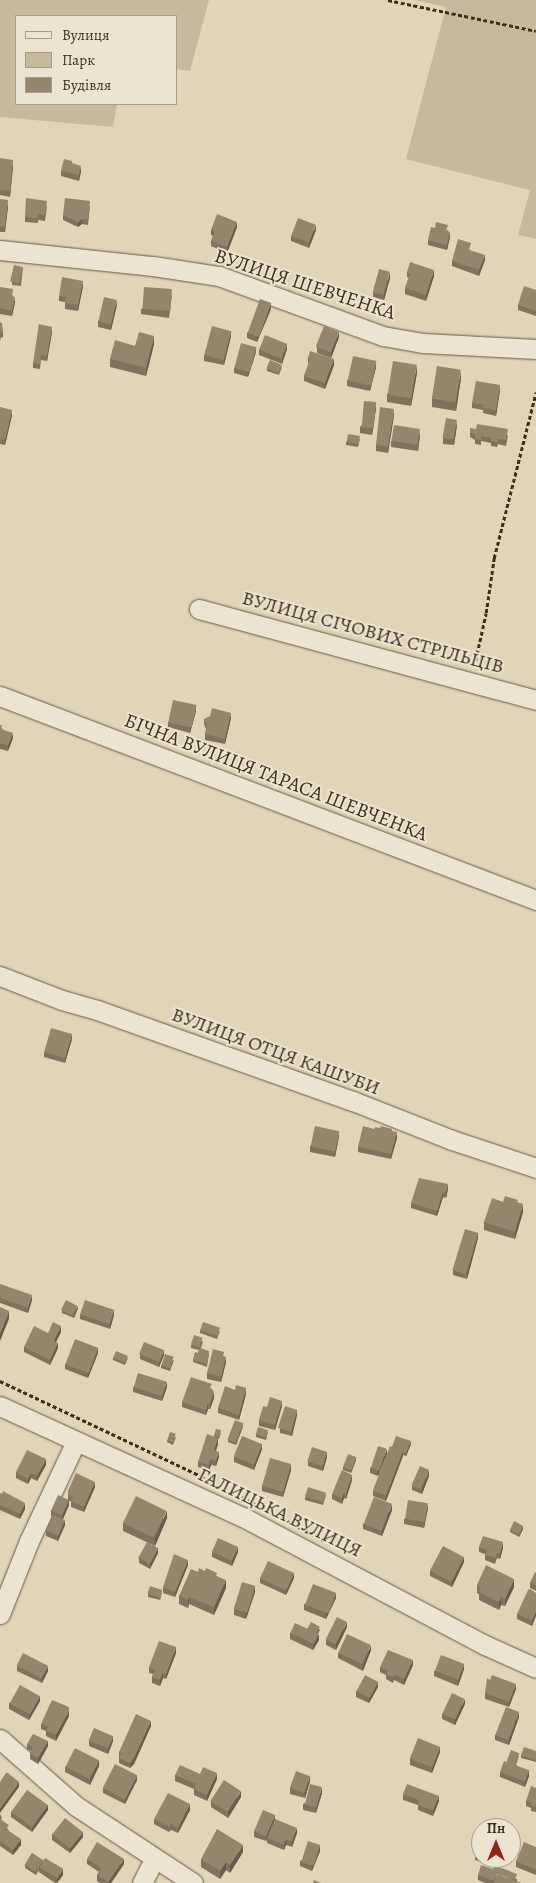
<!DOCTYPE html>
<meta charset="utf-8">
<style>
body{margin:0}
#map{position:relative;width:536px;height:1883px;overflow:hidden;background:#e2d5b7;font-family:Alegreya,serif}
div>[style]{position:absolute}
.green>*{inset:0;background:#c7b99c}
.path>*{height:2.5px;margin-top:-1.25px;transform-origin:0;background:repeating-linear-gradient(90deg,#412e1a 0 4px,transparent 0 6.5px)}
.roads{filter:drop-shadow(0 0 1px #695841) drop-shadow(0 0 1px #695841)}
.minor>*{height:19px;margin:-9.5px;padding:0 9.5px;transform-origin:9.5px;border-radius:9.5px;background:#ece4d0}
.wall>*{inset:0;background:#80725d}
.shaded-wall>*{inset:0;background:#685d4c}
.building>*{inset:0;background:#95856c;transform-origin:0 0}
span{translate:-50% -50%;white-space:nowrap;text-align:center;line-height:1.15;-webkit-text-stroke:4px #ece4d0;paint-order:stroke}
.street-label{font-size:20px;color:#412e1a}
.legend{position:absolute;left:15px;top:15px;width:162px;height:90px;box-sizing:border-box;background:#ece4d0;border:1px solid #a89b87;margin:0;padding:6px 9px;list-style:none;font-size:15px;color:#412e1a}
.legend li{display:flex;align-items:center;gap:10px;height:25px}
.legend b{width:25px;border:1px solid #a89b87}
.north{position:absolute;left:471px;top:1818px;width:50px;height:50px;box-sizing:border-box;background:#ece4d0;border:1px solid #a89b87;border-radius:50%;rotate:0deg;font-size:14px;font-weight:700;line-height:20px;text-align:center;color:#412e1a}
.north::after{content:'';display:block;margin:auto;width:18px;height:22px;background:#8f2418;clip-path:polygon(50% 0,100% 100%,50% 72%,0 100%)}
</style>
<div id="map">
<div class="green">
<i style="clip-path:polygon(0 0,209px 0,190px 71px,176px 69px,176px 16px,16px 16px,16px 104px,117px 104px,113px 127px,0 117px)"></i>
<i style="clip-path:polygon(415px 0,536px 0,536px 239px,518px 235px,530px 190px,406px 159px,446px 7px)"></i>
</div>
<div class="path">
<i style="left:388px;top:0;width:151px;rotate:11.8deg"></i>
<i style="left:474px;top:667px;width:55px;rotate:-77.5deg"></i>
<i style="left:486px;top:613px;width:56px;rotate:-81.7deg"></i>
<i style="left:494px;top:558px;width:171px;rotate:-75.8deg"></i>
<i style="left:0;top:1381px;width:222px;rotate:25.3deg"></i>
<i style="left:201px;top:1476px;width:147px;rotate:27.6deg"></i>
</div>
<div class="roads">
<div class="minor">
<i style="left:0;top:250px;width:154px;rotate:6deg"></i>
<i style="left:153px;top:266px;width:67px;rotate:8.6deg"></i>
<i style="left:219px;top:276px;width:175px;rotate:20.1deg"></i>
<i style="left:383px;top:336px;width:41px;rotate:9.9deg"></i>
<i style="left:423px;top:343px;width:113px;rotate:3deg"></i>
<i style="left:199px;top:609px;width:349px;rotate:15.1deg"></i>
<i style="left:0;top:696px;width:574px;rotate:20.84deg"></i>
<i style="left:0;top:976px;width:66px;rotate:21.2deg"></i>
<i style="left:62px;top:1000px;width:36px;rotate:16deg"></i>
<i style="left:97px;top:1010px;width:272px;rotate:19.6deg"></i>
<i style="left:353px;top:1101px;width:106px;rotate:21.5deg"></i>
<i style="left:452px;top:1140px;width:89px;rotate:18.4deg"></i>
<i style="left:0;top:1406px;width:267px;rotate:24.6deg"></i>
<i style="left:243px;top:1517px;width:274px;rotate:27.9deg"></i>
<i style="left:485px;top:1645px;width:56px;rotate:24.3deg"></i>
<i style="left:0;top:1614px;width:79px;rotate:-68.3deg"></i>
<i style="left:29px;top:1541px;width:110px;rotate:-64.8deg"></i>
<i style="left:0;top:1739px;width:101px;rotate:41.4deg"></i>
<i style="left:76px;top:1806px;width:140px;rotate:33.3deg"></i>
<i style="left:142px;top:1883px;width:27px;rotate:-63deg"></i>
</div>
</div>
<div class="wall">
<i style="clip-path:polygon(0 158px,13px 166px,10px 197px,0 195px)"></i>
<i style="clip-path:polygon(72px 163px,81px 171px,79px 181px,61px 176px,61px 171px)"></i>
<i style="clip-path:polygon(0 199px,8px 206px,5px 232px,0 232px)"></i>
<i style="clip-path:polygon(47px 206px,45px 221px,38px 220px,38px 223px,25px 222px,25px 217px)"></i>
<i style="clip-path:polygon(90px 206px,88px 225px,82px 224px,78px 227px,63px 220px,63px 215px)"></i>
<i style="clip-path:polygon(237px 227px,227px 253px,211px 246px,211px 241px,213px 236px,211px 235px,211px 230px)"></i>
<i style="clip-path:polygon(316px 230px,309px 248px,291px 241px,291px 236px)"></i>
<i style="clip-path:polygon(448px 230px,450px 237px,447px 250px,428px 245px,428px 240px)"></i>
<i style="clip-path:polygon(471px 249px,470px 250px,485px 260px,479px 276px,452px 266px,452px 261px)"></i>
<i style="clip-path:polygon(23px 267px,21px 286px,12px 285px,12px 282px)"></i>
<i style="clip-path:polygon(407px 272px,434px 276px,426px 301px,405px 294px,405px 288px,409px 278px,407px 277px)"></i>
<i style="clip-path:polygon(390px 278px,384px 300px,373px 297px,373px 292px)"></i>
<i style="clip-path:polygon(83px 286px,78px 311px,65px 309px,65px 302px,59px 301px,59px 296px)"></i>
<i style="clip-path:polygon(0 287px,13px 296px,15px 302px,12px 316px,0 314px)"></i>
<i style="clip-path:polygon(536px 290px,536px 316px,518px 310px,518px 305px)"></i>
<i style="clip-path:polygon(172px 295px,169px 318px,141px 314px,141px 309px)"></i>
<i style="clip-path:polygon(117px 305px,111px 330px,98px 327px,98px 321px)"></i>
<i style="clip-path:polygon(271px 309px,257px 342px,247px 338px,247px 333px)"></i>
<i style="clip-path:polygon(0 322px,3px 332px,3px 338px,1px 337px,0 341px)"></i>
<i style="clip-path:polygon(52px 332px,47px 361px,41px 360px,40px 369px,33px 368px,33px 363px)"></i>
<i style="clip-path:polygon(231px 336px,224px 365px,204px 361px,204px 355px)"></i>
<i style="clip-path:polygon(339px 337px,331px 358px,317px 353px,317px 347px)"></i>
<i style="clip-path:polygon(154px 344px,146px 376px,110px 367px,110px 359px)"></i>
<i style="clip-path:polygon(287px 349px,282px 364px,259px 355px,259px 350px)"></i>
<i style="clip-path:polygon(256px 352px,248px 377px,234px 373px,234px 368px)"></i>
<i style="clip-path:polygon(308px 358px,334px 365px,325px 389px,304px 381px,304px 376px,309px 364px,308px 363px)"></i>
<i style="clip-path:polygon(282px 367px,279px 375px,267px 371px,267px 368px)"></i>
<i style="clip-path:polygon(376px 367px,370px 391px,347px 386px,347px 380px)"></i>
<i style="clip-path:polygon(417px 373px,411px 406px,387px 402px,387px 394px)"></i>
<i style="clip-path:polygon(461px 378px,456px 411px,432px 407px,432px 399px)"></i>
<i style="clip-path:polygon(500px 390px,496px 416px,483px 413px,483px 410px,472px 408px,472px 403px)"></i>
<i style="clip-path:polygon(0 407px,12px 415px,5px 445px,0 444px)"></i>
<i style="clip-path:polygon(376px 408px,372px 435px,360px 433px,360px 427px)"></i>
<i style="clip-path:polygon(394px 415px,388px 453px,376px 451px,376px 445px)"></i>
<i style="clip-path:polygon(457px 425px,454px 445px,443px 444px,443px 438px)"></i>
<i style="clip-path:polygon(470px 432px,508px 435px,506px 446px,498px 444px,497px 447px,491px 446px,491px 443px,481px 441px,481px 445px,475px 444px,475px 440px,470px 437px)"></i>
<i style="clip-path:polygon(420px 435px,418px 451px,391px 447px,391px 441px)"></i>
<i style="clip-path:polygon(360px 439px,358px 447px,346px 445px,346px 442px)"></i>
<i style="clip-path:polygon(196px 711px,190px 733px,168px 727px,168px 722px)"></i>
<i style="clip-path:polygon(231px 718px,225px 744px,205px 740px,205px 734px,206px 729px,204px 724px,204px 719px)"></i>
<i style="clip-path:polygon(0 725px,2px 729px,13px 738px,8px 751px,0 749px)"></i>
<i style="clip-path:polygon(72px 1039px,65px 1063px,44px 1057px,44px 1052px)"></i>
<i style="clip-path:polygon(374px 1129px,392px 1131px,397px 1138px,391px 1159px,358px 1152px,358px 1147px)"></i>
<i style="clip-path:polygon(339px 1136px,335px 1157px,310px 1152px,310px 1146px)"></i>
<i style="clip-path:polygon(448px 1189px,446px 1198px,443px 1197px,437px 1216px,411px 1208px,411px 1203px)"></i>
<i style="clip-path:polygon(503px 1202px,518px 1203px,523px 1212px,515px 1239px,484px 1230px,484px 1222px)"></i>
<i style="clip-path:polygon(478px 1238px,467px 1279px,453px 1275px,453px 1270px)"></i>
<i style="clip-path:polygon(0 1284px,32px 1300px,28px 1313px,0 1303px)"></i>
<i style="clip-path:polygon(78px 1308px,74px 1318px,62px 1313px,62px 1310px)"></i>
<i style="clip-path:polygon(80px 1314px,114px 1315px,110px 1329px,80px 1319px)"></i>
<i style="clip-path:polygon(200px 1330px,220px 1331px,217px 1339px,200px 1333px)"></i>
<i style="clip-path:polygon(61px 1332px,56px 1342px,58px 1348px,50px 1365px,24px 1352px,24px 1347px,48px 1333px)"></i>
<i style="clip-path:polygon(203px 1341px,201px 1348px,209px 1354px,207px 1367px,193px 1362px,193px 1360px,198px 1353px,199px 1350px,191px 1348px,191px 1345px)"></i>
<i style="clip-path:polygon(98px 1353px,88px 1378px,65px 1369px,65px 1364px)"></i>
<i style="clip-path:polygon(140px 1354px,164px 1355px,159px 1367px,140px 1359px)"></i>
<i style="clip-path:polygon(224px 1356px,226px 1362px,221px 1382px,207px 1379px,207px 1373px)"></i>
<i style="clip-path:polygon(113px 1358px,128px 1358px,125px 1365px,113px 1360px)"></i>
<i style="clip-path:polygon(174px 1360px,170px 1371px,161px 1368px,161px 1365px)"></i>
<i style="clip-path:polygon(133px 1387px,167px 1387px,162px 1401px,133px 1392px)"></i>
<i style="clip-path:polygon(212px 1389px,214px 1398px,210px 1409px,208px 1409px,206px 1415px,182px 1407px,182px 1402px)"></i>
<i style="clip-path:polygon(246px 1394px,239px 1420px,218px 1413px,218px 1408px)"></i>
<i style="clip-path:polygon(282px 1406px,275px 1430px,259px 1426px,259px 1420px,267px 1407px)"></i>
<i style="clip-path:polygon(297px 1415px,292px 1436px,280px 1433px,280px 1428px)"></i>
<i style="clip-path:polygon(243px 1426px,236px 1445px,228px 1442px,228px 1440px)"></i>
<i style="clip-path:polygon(268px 1432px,266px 1440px,256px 1437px,256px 1434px)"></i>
<i style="clip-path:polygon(221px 1433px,219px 1439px,218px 1439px,218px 1444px,216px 1451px,219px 1457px,216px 1466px,211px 1465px,209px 1471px,198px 1467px,198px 1462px,214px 1437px,214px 1435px)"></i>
<i style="clip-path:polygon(176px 1437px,173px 1445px,167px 1442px,167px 1440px)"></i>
<i style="clip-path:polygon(411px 1444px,406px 1456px,403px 1455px,386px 1501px,373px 1496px,373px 1491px,392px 1447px)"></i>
<i style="clip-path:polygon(262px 1449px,254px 1470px,234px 1462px,234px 1457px)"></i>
<i style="clip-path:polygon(387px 1454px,378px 1476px,370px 1473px,370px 1468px)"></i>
<i style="clip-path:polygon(327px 1457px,323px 1471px,308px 1466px,308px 1461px)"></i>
<i style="clip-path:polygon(356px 1460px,351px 1473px,343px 1470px,343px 1467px)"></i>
<i style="clip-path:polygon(46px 1465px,37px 1481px,31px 1478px,28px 1484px,16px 1478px,16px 1472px)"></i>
<i style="clip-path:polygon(291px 1470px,283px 1497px,262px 1491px,262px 1486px)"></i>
<i style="clip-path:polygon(429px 1476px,422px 1494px,412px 1490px,412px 1485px)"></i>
<i style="clip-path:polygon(352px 1480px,346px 1499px,344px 1498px,342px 1504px,332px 1499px,332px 1494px)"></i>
<i style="clip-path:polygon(95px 1487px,84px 1512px,71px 1507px,71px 1501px,69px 1501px,69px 1505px,63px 1519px,65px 1525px,58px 1541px,46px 1536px,46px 1530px,52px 1516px,51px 1516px,51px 1510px,68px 1499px,68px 1491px)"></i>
<i style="clip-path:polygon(0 1493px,25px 1509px,20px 1519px,0 1510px)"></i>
<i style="clip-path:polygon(326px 1495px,323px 1505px,305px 1500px,305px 1497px)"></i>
<i style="clip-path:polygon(428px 1508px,424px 1528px,404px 1524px,404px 1519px)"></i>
<i style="clip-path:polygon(392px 1510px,382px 1536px,363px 1529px,363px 1524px)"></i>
<i style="clip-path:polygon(167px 1518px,155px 1546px,123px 1531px,123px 1523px)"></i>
<i style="clip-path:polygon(523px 1529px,519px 1537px,510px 1532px,510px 1530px)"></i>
<i style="clip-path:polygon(479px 1547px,503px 1548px,500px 1559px,497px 1558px,495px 1564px,485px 1560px,485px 1554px,479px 1552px)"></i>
<i style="clip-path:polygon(212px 1552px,238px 1552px,232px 1566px,212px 1557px)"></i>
<i style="clip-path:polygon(158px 1553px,150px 1569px,139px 1563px,139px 1558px)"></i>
<i style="clip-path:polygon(464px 1562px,452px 1587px,430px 1576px,430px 1571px)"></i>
<i style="clip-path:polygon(188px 1565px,175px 1597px,163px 1593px,163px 1587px)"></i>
<i style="clip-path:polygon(198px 1572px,217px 1576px,226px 1588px,214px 1615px,189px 1604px,188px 1608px,179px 1604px,179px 1596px)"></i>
<i style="clip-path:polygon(536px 1573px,536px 1591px,530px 1588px,530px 1583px)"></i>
<i style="clip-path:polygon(260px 1578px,294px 1578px,286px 1595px,260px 1583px)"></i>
<i style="clip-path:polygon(477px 1585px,514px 1587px,505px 1606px,501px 1605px,499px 1610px,479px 1600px,479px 1594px,477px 1593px)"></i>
<i style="clip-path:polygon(255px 1592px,246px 1619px,234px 1615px,234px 1609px)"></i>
<i style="clip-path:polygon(162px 1593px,160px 1600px,148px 1597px,148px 1594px)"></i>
<i style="clip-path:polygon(536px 1593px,532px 1626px,517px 1619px,517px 1614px)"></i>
<i style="clip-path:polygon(336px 1598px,326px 1619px,304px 1610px,304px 1604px)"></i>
<i style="clip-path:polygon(347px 1627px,336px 1650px,326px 1645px,326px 1640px)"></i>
<i style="clip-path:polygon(307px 1629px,320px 1629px,318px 1634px,319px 1640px,313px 1650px,290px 1639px,290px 1633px)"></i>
<i style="clip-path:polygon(371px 1650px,363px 1671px,338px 1658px,338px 1653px)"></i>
<i style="clip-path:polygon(176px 1653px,166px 1679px,163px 1678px,160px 1686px,152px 1683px,152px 1677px,153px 1674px,149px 1673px,149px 1667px)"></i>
<i style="clip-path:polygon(413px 1665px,404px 1685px,394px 1680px,393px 1683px,386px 1679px,386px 1675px,380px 1672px,380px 1667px)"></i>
<i style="clip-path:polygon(17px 1666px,48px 1671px,42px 1683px,17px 1671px)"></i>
<i style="clip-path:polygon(464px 1669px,458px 1686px,434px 1676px,434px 1671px)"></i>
<i style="clip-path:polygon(378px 1687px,369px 1703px,356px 1697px,356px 1691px)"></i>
<i style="clip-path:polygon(516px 1689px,509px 1707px,485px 1699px,485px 1693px)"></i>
<i style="clip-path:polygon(40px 1701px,29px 1720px,9px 1709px,9px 1703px)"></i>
<i style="clip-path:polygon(465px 1704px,455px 1725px,442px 1719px,442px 1714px)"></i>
<i style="clip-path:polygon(69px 1716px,56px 1741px,46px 1736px,46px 1731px,41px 1729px,41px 1724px)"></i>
<i style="clip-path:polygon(519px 1717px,509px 1745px,495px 1740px,495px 1735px)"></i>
<i style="clip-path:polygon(151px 1726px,134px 1764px,130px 1768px,119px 1763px,119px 1752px)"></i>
<i style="clip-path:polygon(89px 1740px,113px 1741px,108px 1754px,89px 1746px)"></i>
<i style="clip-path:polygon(27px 1744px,48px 1746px,38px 1764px,30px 1759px,30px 1754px,31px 1751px,27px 1749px)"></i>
<i style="clip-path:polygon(536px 1751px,536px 1762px,521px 1758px,521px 1755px)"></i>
<i style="clip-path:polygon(440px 1752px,432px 1773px,410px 1765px,410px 1759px)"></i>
<i style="clip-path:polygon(519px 1756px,516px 1765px,529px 1776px,525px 1787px,500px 1777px,500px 1772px,507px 1762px)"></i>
<i style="clip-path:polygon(99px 1766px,90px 1785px,65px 1772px,65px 1767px)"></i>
<i style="clip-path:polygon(200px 1774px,217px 1779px,207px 1801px,194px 1795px,194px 1789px,175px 1781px,175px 1775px)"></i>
<i style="clip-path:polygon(137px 1780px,125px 1804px,103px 1793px,103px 1788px)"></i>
<i style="clip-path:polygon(310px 1781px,305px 1798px,290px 1794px,290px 1788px)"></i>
<i style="clip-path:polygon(536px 1788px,536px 1812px,531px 1811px,531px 1808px,526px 1806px,526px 1801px)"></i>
<i style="clip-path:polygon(322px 1793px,316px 1813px,303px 1810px,303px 1804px)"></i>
<i style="clip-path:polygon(403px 1794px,439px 1801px,433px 1816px,418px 1810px,418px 1805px,403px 1800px)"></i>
<i style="clip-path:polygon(241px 1797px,228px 1818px,211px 1807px,211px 1801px)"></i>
<i style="clip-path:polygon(48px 1810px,32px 1832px,11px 1817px,11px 1812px)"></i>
<i style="clip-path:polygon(190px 1810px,178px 1833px,171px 1830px,169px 1832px,154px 1824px,154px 1819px)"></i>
<i style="clip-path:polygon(0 1814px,2px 1818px,1px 1819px,9px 1831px,21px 1845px,13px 1855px,0 1846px)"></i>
<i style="clip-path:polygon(275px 1819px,297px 1833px,292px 1847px,286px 1845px,284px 1850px,267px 1843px,267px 1839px,266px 1841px,254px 1837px,254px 1831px)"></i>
<i style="clip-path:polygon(52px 1834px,83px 1837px,70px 1853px,52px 1840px)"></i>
<i style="clip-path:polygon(536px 1847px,536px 1875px,516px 1867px,516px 1861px)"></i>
<i style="clip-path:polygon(320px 1851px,312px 1871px,300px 1866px,300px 1861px)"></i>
<i style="clip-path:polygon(243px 1852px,230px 1873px,226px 1870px,220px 1879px,201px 1867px,201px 1859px)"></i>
<i style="clip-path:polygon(32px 1853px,63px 1875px,57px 1883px,55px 1883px,39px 1872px,39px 1870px,36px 1875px,25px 1868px,25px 1865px)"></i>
<i style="clip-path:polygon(475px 1857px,490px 1858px,488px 1864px,475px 1860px)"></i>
<i style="clip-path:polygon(87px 1859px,124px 1864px,111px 1883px,100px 1883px,97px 1881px,97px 1875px,99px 1872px,87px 1864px)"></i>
<i style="clip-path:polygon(478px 1875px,517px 1879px,517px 1882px,521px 1883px,485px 1883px,478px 1880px)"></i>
</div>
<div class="shaded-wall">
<i style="clip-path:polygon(13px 160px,13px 166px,10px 197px,10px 191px)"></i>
<i style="clip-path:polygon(81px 166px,81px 171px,79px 181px,79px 175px)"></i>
<i style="clip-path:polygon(8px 200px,8px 206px,5px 232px,5px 227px)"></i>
<i style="clip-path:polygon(82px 219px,82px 224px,78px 227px,78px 222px)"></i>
<i style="clip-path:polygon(237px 222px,237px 227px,227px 253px,227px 247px)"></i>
<i style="clip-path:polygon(316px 225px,316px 230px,309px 248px,309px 243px)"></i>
<i style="clip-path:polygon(450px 232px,450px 237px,447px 250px,447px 245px)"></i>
<i style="clip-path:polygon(485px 255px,485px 260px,479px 276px,479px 270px)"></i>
<i style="clip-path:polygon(434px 270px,434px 276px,426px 301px,426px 295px)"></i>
<i style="clip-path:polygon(390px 272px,390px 278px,384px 300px,384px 295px)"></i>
<i style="clip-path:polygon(83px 281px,83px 286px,78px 311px,78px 305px)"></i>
<i style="clip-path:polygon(15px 297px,15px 302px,12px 316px,12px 311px)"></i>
<i style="clip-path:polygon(117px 300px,117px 305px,111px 330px,111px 325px)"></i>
<i style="clip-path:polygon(271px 303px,271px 309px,257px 342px,257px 337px)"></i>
<i style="clip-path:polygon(52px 327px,52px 332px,47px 361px,47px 356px)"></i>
<i style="clip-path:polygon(231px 331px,231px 336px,224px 365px,224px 360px)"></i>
<i style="clip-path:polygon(339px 332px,339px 337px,331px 358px,331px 353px)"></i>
<i style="clip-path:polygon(154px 336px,154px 344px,146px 376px,146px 368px)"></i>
<i style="clip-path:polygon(287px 344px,287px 349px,282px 364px,282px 359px)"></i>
<i style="clip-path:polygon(256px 347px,256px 352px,248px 377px,248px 372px)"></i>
<i style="clip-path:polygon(334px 359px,334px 365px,325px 389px,325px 383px)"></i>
<i style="clip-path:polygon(376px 361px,376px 367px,370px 391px,370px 386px)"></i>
<i style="clip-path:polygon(417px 365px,417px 373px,411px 406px,411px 399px)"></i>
<i style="clip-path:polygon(461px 370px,461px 378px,456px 411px,456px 403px)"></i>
<i style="clip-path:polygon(500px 385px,500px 390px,496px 416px,496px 410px)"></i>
<i style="clip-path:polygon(376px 402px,376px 408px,372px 435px,372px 429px)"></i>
<i style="clip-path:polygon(394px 409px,394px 415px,388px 453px,388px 447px)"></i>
<i style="clip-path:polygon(12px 410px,12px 415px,5px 445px,5px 440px)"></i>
<i style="clip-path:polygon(457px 420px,457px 425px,454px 445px,454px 440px)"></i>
<i style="clip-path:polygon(420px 429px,420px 435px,418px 451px,418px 446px)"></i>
<i style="clip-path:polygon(196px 705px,196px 711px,190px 733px,190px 727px)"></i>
<i style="clip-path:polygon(231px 713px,231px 718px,225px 744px,225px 739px)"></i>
<i style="clip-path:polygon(13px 733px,13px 738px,8px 751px,8px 746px)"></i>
<i style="clip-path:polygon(72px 1034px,72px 1039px,65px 1063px,65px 1058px)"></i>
<i style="clip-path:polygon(339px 1131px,339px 1136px,335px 1157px,335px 1151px)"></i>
<i style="clip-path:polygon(397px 1132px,397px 1138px,391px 1159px,391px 1154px)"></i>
<i style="clip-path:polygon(448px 1184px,448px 1189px,446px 1198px,446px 1192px)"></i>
<i style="clip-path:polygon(443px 1192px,443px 1197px,437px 1216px,437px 1211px)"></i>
<i style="clip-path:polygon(523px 1204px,523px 1212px,515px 1239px,515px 1232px)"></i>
<i style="clip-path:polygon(478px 1233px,478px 1238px,467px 1279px,467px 1273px)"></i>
<i style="clip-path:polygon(32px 1295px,32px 1300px,28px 1313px,28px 1308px)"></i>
<i style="clip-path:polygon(78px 1306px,78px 1308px,74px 1318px,74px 1316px)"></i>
<i style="clip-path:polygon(114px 1310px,114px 1315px,110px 1329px,110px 1324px)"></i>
<i style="clip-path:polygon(9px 1311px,9px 1319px,0 1341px,0 1333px)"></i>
<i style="clip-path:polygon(61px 1326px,61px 1332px,54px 1346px,54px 1341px)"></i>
<i style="clip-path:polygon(58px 1343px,58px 1348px,50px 1365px,50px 1360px)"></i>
<i style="clip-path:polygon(98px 1348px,98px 1353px,88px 1378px,88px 1373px)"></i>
<i style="clip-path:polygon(164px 1350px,164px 1355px,159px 1367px,159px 1362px)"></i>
<i style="clip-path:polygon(226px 1357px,226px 1362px,221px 1382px,221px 1377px)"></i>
<i style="clip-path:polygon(167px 1382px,167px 1387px,162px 1401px,162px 1396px)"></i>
<i style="clip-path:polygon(246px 1388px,246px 1394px,239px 1420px,239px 1415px)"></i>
<i style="clip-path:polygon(214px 1392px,214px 1398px,210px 1409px,210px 1404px)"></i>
<i style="clip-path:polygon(282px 1401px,282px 1406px,275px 1430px,275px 1425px)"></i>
<i style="clip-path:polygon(208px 1403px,208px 1409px,206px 1415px,206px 1410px)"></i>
<i style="clip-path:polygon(297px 1410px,297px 1415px,292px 1436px,292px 1431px)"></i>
<i style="clip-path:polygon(243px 1423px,243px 1426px,236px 1445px,236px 1443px)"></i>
<i style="clip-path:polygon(218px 1438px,218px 1444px,214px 1456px,214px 1450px)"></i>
<i style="clip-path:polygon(411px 1441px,411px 1444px,406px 1456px,406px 1453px)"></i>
<i style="clip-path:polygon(262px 1444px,262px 1449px,254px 1470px,254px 1464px)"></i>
<i style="clip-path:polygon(387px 1449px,387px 1454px,378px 1476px,378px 1471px)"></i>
<i style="clip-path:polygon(403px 1451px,403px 1456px,386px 1501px,386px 1496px)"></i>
<i style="clip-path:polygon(219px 1452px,219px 1457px,216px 1466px,216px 1461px)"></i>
<i style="clip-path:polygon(327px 1452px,327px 1457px,323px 1471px,323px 1465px)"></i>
<i style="clip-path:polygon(356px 1457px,356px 1460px,351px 1473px,351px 1470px)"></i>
<i style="clip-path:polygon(46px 1459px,46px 1465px,37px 1481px,37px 1476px)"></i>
<i style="clip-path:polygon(211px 1459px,211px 1465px,209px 1471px,209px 1465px)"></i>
<i style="clip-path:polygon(291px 1464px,291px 1470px,283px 1497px,283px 1492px)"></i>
<i style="clip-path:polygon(429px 1470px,429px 1476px,422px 1494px,422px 1489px)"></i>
<i style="clip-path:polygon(31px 1473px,31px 1478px,28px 1484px,28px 1479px)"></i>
<i style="clip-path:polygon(352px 1475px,352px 1480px,346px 1499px,346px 1494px)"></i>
<i style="clip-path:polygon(95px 1482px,95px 1487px,84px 1512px,84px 1507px)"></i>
<i style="clip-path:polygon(344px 1493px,344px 1498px,342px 1504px,342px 1498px)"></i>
<i style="clip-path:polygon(69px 1500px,69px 1505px,62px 1521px,62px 1515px)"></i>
<i style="clip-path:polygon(25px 1503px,25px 1509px,20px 1519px,20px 1514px)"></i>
<i style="clip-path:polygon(428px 1503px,428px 1508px,424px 1528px,424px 1523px)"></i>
<i style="clip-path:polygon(392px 1504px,392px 1510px,382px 1536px,382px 1531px)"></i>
<i style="clip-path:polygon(167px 1511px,167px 1518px,155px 1546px,155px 1538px)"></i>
<i style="clip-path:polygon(65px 1520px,65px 1525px,58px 1541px,58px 1536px)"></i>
<i style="clip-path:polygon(523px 1526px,523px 1529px,519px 1537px,519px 1535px)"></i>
<i style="clip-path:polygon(503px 1542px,503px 1548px,500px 1559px,500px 1554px)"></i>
<i style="clip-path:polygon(238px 1547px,238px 1552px,232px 1566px,232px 1561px)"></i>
<i style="clip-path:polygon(158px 1548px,158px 1553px,150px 1569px,150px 1564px)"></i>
<i style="clip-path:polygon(464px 1557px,464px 1562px,452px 1587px,452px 1582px)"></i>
<i style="clip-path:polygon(188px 1560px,188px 1565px,175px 1597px,175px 1592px)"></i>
<i style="clip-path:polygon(294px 1573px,294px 1578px,286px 1595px,286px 1590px)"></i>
<i style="clip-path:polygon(514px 1579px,514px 1587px,505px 1606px,505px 1599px)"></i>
<i style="clip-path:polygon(226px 1580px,226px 1588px,214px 1615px,214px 1607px)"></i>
<i style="clip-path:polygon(255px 1586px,255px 1592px,246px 1619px,246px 1614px)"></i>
<i style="clip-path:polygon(336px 1593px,336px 1598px,326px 1619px,326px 1614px)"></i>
<i style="clip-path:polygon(189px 1597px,189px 1604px,188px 1608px,188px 1600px)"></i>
<i style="clip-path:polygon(501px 1597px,501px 1605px,499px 1610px,499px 1602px)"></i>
<i style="clip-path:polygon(536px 1611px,536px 1616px,532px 1626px,532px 1620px)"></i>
<i style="clip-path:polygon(347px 1622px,347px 1627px,336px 1650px,336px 1644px)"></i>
<i style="clip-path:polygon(319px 1634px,319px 1640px,313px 1650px,313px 1645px)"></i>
<i style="clip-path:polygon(371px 1645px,371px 1650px,363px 1671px,363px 1666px)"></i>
<i style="clip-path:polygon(176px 1647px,176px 1653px,166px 1679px,166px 1674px)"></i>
<i style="clip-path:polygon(413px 1660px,413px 1665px,404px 1685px,404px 1679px)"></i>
<i style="clip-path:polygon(464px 1664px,464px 1669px,458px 1686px,458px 1680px)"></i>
<i style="clip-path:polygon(48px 1666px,48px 1671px,42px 1683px,42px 1678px)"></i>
<i style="clip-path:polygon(163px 1673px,163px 1678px,160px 1686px,160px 1680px)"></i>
<i style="clip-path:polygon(378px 1682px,378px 1687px,369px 1703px,369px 1698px)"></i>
<i style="clip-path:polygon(516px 1684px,516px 1689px,509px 1707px,509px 1702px)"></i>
<i style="clip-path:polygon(40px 1696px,40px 1701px,29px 1720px,29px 1715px)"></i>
<i style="clip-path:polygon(465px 1699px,465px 1704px,455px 1725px,455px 1720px)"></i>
<i style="clip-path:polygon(69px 1711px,69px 1716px,56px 1741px,56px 1735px)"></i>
<i style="clip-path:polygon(519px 1712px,519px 1717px,509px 1745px,509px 1740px)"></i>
<i style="clip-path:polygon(151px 1721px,151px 1726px,134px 1764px,130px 1768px,130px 1763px)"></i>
<i style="clip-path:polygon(113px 1736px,113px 1741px,108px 1754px,108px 1748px)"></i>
<i style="clip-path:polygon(48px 1741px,48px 1746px,38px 1764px,38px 1758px)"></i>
<i style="clip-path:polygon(440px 1747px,440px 1752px,432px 1773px,432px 1768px)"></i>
<i style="clip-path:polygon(99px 1760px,99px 1766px,90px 1785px,90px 1779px)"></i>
<i style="clip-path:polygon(529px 1770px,529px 1776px,525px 1787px,525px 1781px)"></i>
<i style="clip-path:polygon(217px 1773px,217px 1779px,207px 1801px,207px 1795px)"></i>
<i style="clip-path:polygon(137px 1775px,137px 1780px,125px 1804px,125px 1799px)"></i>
<i style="clip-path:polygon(310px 1776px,310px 1781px,305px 1798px,305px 1793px)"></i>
<i style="clip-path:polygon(19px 1782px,19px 1787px,0 1813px,0 1808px)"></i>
<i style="clip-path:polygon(322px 1787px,322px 1793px,316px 1813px,316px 1808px)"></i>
<i style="clip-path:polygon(241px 1791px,241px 1797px,228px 1818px,228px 1812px)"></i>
<i style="clip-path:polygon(439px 1796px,439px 1801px,433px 1816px,433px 1810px)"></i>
<i style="clip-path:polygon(190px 1804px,190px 1810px,178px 1833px,178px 1828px)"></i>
<i style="clip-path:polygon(48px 1805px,48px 1810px,32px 1832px,32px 1827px)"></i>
<i style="clip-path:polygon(275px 1815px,275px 1820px,266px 1841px,266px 1836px)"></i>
<i style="clip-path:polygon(297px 1828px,297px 1833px,292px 1847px,292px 1841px)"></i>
<i style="clip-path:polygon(516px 1829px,516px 1834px,512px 1845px,512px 1839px)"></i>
<i style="clip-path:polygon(83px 1832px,83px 1837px,70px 1853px,70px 1848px)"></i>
<i style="clip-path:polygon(21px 1839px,21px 1845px,13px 1855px,13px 1850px)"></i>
<i style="clip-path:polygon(286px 1839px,286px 1845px,284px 1850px,284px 1845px)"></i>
<i style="clip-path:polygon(243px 1845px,243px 1852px,230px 1873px,230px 1865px)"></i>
<i style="clip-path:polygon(320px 1845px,320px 1851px,312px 1871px,312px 1865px)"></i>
<i style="clip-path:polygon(124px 1859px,124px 1864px,111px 1883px,108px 1883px)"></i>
<i style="clip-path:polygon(226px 1862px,226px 1870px,220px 1879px,220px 1871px)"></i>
<i style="clip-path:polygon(63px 1869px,63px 1875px,57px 1883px,57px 1879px)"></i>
</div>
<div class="building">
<i style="clip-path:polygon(0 158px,13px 160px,10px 191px,0 190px)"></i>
<i style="clip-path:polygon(64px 159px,72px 161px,72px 163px,81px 166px,79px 175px,61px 171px)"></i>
<i style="clip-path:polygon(26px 198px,47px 201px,45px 215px,38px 214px,38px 218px,25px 217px)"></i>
<i style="clip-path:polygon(65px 198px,90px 201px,88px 219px,82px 219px,78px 222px,63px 215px)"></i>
<i style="clip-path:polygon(0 199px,8px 200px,5px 227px,0 226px)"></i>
<i style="clip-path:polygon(217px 214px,237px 222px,227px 247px,211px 241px,215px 231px,211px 230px)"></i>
<i style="left:298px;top:218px;width:19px;height:19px;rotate:21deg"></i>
<i style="clip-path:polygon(436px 222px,448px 225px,446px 231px,450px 232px,447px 245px,428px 240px,431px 227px,435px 228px)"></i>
<i style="clip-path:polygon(458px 239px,471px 243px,469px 250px,485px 255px,479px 270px,452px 261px)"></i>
<i style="clip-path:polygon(410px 262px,434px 270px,426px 295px,405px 288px,410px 273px,407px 272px)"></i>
<i style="left:14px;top:265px;width:9px;height:17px;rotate:13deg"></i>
<i style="left:379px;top:269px;width:11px;height:24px;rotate:15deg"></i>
<i style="clip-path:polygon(62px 277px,83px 281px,78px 305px,65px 303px,66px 297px,59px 296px)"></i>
<i style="clip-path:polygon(524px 286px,536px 290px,536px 311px,518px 305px)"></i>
<i style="clip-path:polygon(0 287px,13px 289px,12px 296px,15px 297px,12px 311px,0 308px)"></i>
<i style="left:144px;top:287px;width:28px;height:22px;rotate:4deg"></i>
<i style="left:104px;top:297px;width:13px;height:25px;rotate:13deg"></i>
<i style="left:260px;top:299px;width:12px;height:36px;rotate:20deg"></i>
<i style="clip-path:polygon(0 322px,2px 323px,3px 332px,1px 332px,0 335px)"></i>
<i style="clip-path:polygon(39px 324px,52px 327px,47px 356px,41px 355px,40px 364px,33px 363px)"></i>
<i style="left:212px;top:326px;width:20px;height:30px;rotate:15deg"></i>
<i style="left:324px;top:326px;width:16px;height:22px;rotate:22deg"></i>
<i style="clip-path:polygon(139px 332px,154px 336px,146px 368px,110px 359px,115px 340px,135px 346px)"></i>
<i style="left:265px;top:335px;width:24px;height:16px;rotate:22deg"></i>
<i style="left:241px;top:343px;width:16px;height:26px;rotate:15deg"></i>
<i style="clip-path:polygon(310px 351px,334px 359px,325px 383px,304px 376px,310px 359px,308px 358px)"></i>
<i style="left:353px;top:356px;width:24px;height:25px;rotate:12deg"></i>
<i style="left:270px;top:360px;width:13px;height:9px;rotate:23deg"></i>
<i style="left:393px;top:361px;width:24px;height:34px;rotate:9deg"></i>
<i style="left:437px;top:366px;width:24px;height:33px;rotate:9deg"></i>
<i style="clip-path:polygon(476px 381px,500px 385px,496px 410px,483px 408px,484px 405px,472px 403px)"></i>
<i style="left:364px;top:401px;width:12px;height:26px;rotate:5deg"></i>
<i style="clip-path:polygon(0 407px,12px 410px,5px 440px,0 439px)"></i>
<i style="clip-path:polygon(380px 407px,394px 409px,388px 447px,376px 445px)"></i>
<i style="left:446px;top:418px;width:11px;height:20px;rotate:10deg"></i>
<i style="clip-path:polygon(477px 424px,508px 429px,506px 440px,498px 439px,497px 442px,491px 441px,491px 438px,481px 436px,481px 440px,475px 439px,475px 435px,470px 432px,470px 428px,476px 429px)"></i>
<i style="left:394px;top:425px;width:26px;height:16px;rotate:9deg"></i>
<i style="left:348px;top:434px;width:12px;height:8px;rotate:9deg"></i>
<i style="left:173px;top:700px;width:24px;height:23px;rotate:12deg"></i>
<i style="clip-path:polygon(212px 708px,231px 713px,225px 739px,205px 734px,207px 725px,204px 719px,210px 716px)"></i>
<i style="clip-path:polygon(0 725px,2px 725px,1px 729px,13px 733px,8px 746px,0 743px)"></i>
<i style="left:51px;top:1028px;width:22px;height:25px;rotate:16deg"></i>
<i style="left:315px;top:1126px;width:25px;height:21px;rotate:12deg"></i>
<i style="clip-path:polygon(363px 1126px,374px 1129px,375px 1127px,380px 1128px,381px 1126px,392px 1129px,392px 1131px,397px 1132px,391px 1154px,358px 1147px)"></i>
<i style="clip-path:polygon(419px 1178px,448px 1184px,446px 1192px,443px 1192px,437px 1211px,411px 1203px)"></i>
<i style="clip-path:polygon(505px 1196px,518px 1200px,517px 1202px,523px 1204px,515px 1232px,484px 1222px,492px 1198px,503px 1202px)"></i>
<i style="left:465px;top:1229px;width:14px;height:43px;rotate:17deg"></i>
<i style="clip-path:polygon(0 1284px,32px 1295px,28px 1308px,0 1298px)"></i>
<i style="left:66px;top:1300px;width:13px;height:11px;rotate:27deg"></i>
<i style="left:85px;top:1300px;width:31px;height:15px;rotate:19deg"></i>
<i style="clip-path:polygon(0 1307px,9px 1311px,0 1333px)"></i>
<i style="clip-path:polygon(53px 1322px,61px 1326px,54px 1341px,58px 1343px,50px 1360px,24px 1347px,34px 1326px,48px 1333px)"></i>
<i style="left:203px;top:1322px;width:18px;height:9px;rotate:19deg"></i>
<i style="left:194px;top:1335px;width:9px;height:10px;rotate:18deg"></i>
<i style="left:75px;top:1339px;width:25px;height:27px;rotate:21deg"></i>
<i style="left:144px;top:1342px;width:22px;height:13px;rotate:22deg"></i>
<i style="clip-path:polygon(200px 1348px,209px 1351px,207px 1364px,193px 1360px,195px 1352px,198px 1353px)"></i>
<i style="clip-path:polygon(213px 1349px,224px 1352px,223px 1356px,226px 1357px,221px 1377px,207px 1373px)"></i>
<i style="clip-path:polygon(116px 1351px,128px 1356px,125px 1362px,113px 1358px)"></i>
<i style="left:165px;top:1354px;width:9px;height:12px;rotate:18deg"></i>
<i style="left:138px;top:1373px;width:30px;height:15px;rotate:17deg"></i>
<i style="clip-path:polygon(191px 1377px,212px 1384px,210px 1387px,214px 1392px,210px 1404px,208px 1403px,206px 1410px,182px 1402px)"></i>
<i style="clip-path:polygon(236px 1385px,246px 1388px,239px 1415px,218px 1408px,225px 1386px,235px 1390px)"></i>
<i style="clip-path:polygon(270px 1397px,282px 1401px,275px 1425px,259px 1420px,263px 1406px,267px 1407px)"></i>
<i style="left:285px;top:1406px;width:13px;height:23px;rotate:18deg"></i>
<i style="left:235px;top:1420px;width:9px;height:21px;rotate:21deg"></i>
<i style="clip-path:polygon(258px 1427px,268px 1430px,266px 1438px,256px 1434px)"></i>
<i style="clip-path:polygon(216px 1429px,221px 1430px,219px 1437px,214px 1435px)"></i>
<i style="left:170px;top:1432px;width:6px;height:9px;rotate:18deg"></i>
<i style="clip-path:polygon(207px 1434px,218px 1438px,214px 1450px,219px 1452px,216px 1461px,211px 1459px,209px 1465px,198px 1462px)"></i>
<i style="left:242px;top:1436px;width:22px;height:22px;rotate:22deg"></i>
<i style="clip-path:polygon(396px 1436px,411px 1441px,406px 1453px,402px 1452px,403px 1451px,392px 1447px)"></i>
<i style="left:378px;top:1446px;width:9px;height:23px;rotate:18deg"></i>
<i style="left:390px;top:1446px;width:14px;height:48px;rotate:21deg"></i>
<i style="left:312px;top:1447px;width:16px;height:15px;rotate:18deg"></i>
<i style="clip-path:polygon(27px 1450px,46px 1459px,37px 1476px,31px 1473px,28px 1479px,16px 1472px)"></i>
<i style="left:348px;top:1454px;width:9px;height:14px;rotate:21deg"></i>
<i style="left:270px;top:1458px;width:22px;height:29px;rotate:16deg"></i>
<i style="left:420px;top:1466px;width:10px;height:21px;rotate:24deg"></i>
<i style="clip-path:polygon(342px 1470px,352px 1475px,346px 1494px,344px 1493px,342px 1498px,332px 1494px)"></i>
<i style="clip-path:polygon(76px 1473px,95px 1482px,84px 1507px,71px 1501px,73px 1497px,68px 1495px,68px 1491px)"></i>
<i style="left:308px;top:1487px;width:19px;height:10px;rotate:18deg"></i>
<i style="clip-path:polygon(3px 1491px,25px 1503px,20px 1514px,0 1505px,0 1493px,2px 1494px)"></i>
<i style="left:58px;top:1495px;width:12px;height:17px;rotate:24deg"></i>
<i style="left:136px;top:1496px;width:34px;height:30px;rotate:26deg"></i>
<i style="left:374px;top:1497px;width:19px;height:29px;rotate:21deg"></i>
<i style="left:408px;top:1500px;width:20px;height:19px;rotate:9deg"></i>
<i style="left:53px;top:1515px;width:13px;height:17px;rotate:23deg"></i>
<i style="clip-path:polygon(514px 1521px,523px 1526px,519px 1535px,510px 1530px)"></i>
<i style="clip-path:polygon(483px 1536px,503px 1542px,500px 1554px,497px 1553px,495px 1558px,485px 1555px,487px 1550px,479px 1547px)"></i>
<i style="left:218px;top:1538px;width:22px;height:15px;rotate:24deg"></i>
<i style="left:147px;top:1542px;width:13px;height:18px;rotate:29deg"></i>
<i style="left:443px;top:1546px;width:24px;height:28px;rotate:28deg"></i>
<i style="clip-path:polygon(174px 1554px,188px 1560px,175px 1592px,163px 1587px)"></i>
<i style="left:268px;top:1561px;width:29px;height:19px;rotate:25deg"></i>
<i style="clip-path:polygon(486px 1565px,514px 1579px,505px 1599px,501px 1597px,499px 1602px,479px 1592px,481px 1587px,477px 1585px)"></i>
<i style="clip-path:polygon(199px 1568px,205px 1571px,206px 1568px,217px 1573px,216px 1576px,226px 1580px,214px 1607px,189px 1597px,188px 1600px,179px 1596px,191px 1569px,198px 1572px)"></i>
<i style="clip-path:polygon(535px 1572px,536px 1573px,536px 1585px,530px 1583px)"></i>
<i style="left:242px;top:1582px;width:14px;height:28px;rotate:17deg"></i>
<i style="left:313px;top:1584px;width:25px;height:22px;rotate:21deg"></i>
<i style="left:150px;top:1586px;width:13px;height:8px;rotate:18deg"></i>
<i style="clip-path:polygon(530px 1589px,536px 1593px,536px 1611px,532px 1620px,517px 1614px,528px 1590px)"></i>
<i style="left:337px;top:1617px;width:11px;height:25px;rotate:27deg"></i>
<i style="left:311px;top:1622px;width:10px;height:8px;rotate:29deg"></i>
<i style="left:295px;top:1623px;width:26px;height:11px;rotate:25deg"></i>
<i style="left:347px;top:1634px;width:26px;height:21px;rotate:25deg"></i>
<i style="clip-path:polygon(159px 1641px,176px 1647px,166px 1674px,163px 1673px,160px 1680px,152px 1677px,155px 1670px,149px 1667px)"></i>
<i style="clip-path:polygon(388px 1650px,413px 1660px,404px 1679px,394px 1674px,393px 1677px,386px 1674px,388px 1671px,380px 1667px)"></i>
<i style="left:23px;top:1653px;width:28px;height:14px;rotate:27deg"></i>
<i style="left:441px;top:1655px;width:25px;height:17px;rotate:21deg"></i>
<i style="left:365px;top:1675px;width:15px;height:18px;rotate:28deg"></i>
<i style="clip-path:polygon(492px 1675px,516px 1684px,509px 1702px,485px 1693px,487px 1678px,490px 1680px)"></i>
<i style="left:20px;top:1685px;width:23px;height:21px;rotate:29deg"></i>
<i style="left:452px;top:1693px;width:14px;height:23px;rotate:25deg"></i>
<i style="clip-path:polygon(52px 1700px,69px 1707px,69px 1711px,56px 1735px,46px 1731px,48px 1727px,41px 1724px)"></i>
<i style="left:506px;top:1707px;width:14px;height:30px;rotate:21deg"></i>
<i style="clip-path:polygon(136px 1714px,151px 1721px,134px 1758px,130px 1763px,119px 1758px,121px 1753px,119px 1752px)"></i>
<i style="left:94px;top:1728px;width:21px;height:13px;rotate:23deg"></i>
<i style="clip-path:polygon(33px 1734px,48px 1741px,38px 1758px,30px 1754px,33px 1747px,27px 1744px)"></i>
<i style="left:418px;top:1738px;width:24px;height:22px;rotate:22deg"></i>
<i style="clip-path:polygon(524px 1747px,536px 1751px,536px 1760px,521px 1755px)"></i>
<i style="left:75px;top:1748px;width:27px;height:21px;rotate:27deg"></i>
<i style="left:511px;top:1750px;width:9px;height:13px;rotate:21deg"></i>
<i style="left:504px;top:1761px;width:27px;height:12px;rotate:20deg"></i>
<i style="left:115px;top:1764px;width:25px;height:27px;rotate:27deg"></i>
<i style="clip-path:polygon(180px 1765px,200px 1774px,203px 1767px,217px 1773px,207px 1795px,194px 1789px,196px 1784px,175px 1775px)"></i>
<i style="left:296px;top:1771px;width:15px;height:18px;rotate:20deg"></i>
<i style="clip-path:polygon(6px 1773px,8px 1773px,19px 1782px,0 1808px,0 1782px)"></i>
<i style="left:224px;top:1780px;width:20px;height:25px;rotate:33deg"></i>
<i style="left:310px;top:1784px;width:12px;height:21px;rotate:14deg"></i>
<i style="clip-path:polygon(407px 1784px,439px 1796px,433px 1810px,418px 1805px,419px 1800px,403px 1794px)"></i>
<i style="clip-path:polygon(531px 1786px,536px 1788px,536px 1807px,531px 1805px,532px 1803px,526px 1801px)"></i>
<i style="left:27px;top:1790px;width:26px;height:27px;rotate:36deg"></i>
<i style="clip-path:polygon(168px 1793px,190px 1804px,178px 1828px,171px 1824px,169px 1827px,154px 1819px)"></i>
<i style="left:263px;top:1810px;width:13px;height:23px;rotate:23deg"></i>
<i style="left:65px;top:1818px;width:23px;height:21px;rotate:38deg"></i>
<i style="clip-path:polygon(0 1819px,9px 1825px,6px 1829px,21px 1839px,13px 1850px,0 1841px)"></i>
<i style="clip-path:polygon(275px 1819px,297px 1828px,292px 1841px,286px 1839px,284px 1845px,267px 1838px)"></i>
<i style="clip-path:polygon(494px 1822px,499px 1824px,500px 1822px,516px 1829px,512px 1839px,511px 1839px,511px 1828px,491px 1828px)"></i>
<i style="clip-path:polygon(217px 1829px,243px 1845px,230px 1865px,226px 1862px,220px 1871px,201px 1859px)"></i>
<i style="left:308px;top:1841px;width:13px;height:22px;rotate:18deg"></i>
<i style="clip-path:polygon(97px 1842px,124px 1859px,108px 1882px,97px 1875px,101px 1868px,87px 1859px)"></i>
<i style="clip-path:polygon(524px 1842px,536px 1847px,536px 1870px,516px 1861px)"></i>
<i style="clip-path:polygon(480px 1843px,481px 1858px,489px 1858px,488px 1861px,475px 1857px)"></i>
<i style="left:32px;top:1853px;width:13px;height:14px;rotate:32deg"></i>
<i style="left:45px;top:1858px;width:21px;height:11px;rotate:31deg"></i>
<i style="clip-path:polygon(481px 1865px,493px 1869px,494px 1865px,517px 1874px,515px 1880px,497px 1874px,494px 1881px,478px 1875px)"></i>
<i style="clip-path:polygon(497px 1874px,521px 1883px,494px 1883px)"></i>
<i style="clip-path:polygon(314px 1880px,321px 1883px,313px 1883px)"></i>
</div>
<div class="street-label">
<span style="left:305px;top:284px;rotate:18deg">ВУЛИЦЯ ШЕВЧЕНКА</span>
<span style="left:373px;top:632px;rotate:15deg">ВУЛИЦЯ СІЧОВИХ СТРІЛЬЦІВ</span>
<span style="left:276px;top:777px;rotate:21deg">БІЧНА ВУЛИЦЯ ТАРАСА ШЕВЧЕНКА</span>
<span style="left:276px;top:1051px;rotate:20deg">ВУЛИЦЯ ОТЦЯ КАШУБИ</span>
<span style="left:280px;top:1512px;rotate:26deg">ГАЛИЦЬКА ВУЛИЦЯ</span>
</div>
<ul class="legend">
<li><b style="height:6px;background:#ece4d0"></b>Вулиця</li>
<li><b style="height:14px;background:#c7b99c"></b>Парк</li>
<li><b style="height:14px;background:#95856c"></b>Будівля</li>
</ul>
<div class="north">Пн</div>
</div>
